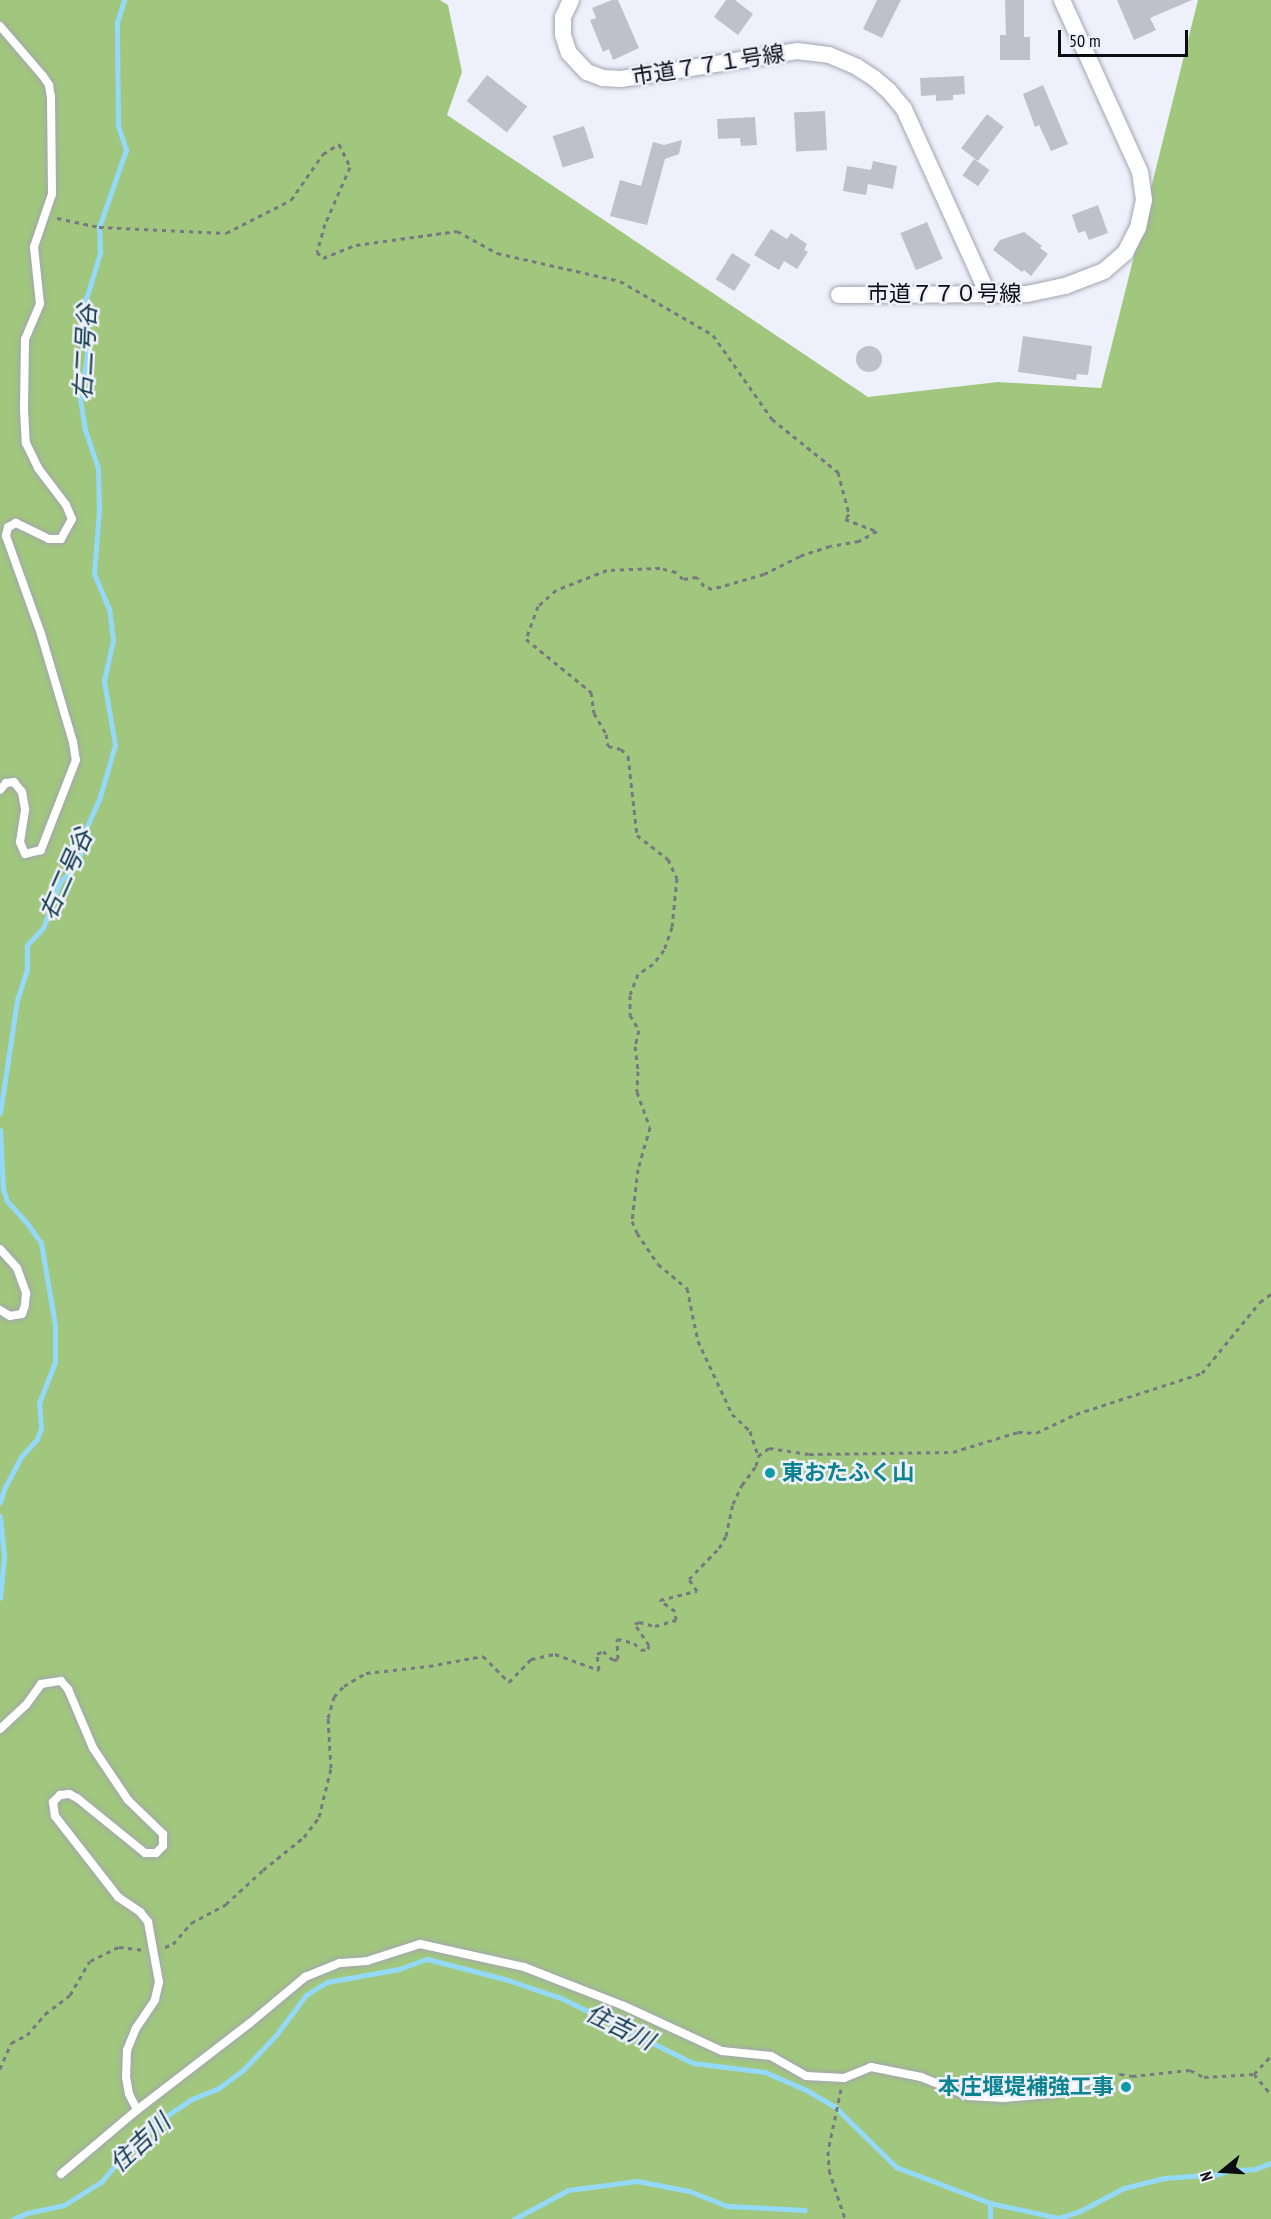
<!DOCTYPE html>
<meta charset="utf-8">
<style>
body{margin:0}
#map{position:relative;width:1271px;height:2219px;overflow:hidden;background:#eef1fc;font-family:"PT Sans Narrow","Noto Sans JP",sans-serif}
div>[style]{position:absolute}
.forest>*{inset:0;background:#a1c67e}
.stream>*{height:5px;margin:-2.5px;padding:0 2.5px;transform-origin:2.5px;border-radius:2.5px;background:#94d9fa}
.building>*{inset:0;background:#bec1cc;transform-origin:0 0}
.round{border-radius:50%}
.path>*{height:3px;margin-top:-1.5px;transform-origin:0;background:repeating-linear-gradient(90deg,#777980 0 4.5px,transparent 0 9px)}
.roads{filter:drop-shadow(0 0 2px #a2a6b0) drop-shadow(0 0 2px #a2a6b0)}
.service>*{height:8px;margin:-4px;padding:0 4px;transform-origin:4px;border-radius:4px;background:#fff}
.minor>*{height:16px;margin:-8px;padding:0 8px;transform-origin:8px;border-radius:8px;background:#fff}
.dots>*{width:16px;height:16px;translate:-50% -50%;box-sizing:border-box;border:3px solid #eef1fc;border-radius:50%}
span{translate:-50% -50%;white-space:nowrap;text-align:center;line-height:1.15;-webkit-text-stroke:5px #eef1fc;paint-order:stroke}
.street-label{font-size:22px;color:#0c0d11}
.culture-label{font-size:22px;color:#0d838f;font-weight:700}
.left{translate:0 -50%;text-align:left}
.right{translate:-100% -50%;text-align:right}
.water-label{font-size:24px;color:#0d3747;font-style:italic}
.north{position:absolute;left:1193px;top:2141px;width:60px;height:60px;-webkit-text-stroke:4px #eef1fc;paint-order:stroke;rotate:252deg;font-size:16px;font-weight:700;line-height:24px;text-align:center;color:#0c0d11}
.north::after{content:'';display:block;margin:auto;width:21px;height:27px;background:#0c0d11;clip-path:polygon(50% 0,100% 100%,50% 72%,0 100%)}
.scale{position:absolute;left:1058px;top:30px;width:130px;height:27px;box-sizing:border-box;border:3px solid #0c0d11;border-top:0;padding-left:8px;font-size:18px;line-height:21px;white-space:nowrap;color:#0c0d11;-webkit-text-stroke:4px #eef1fc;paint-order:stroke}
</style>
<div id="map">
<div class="forest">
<i style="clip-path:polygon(0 0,440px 0,448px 5px,462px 72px,447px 115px,868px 397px,998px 382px,1101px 388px,1198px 0,1271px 0,1271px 2219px,0 2219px)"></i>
</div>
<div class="stream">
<i style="left:0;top:1113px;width:114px;rotate:-81.4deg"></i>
<i style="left:17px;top:1000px;width:32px;rotate:-72deg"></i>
<i style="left:27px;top:970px;width:25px;rotate:-90deg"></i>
<i style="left:27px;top:945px;width:23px;rotate:-47deg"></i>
<i style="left:43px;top:928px;width:49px;rotate:-69.7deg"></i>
<i style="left:60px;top:882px;width:23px;rotate:-47deg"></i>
<i style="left:76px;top:865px;width:14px;rotate:-69deg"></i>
<i style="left:81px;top:852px;width:19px;rotate:-81deg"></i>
<i style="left:84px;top:833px;width:36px;rotate:-66deg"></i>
<i style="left:99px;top:800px;width:57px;rotate:-73.8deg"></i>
<i style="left:115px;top:745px;width:65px;rotate:-99.8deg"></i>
<i style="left:104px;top:681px;width:42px;rotate:-77.6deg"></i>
<i style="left:113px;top:640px;width:31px;rotate:-97deg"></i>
<i style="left:109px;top:609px;width:38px;rotate:-113deg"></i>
<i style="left:94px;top:574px;width:64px;rotate:-85.5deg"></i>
<i style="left:99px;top:510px;width:42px;rotate:-91.4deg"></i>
<i style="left:98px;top:468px;width:40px;rotate:-108.9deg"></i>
<i style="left:85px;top:430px;width:30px;rotate:-99deg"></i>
<i style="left:80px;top:400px;width:47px;rotate:-81.3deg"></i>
<i style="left:87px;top:354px;width:55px;rotate:-91deg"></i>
<i style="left:86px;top:299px;width:48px;rotate:-73.1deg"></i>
<i style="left:100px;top:253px;width:26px;rotate:-92deg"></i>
<i style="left:99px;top:227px;width:82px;rotate:-70.7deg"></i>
<i style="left:126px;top:150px;width:25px;rotate:-108deg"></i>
<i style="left:118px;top:126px;width:104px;rotate:-90.6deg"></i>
<i style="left:117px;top:22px;width:23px;rotate:-72deg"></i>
<i style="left:0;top:1130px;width:59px;rotate:87.1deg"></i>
<i style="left:3px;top:1189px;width:13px;rotate:72deg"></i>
<i style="left:7px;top:1201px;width:30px;rotate:48deg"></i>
<i style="left:27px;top:1223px;width:24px;rotate:55deg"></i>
<i style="left:41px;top:1243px;width:83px;rotate:80.3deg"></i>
<i style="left:55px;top:1325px;width:37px;rotate:90deg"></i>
<i style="left:55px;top:1362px;width:44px;rotate:111.3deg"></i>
<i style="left:39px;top:1403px;width:25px;rotate:85deg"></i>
<i style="left:41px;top:1428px;width:12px;rotate:110deg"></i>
<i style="left:37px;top:1439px;width:24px;rotate:132deg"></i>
<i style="left:21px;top:1457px;width:36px;rotate:118deg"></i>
<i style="left:4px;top:1489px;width:14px;rotate:107deg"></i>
<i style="left:0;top:1516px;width:40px;rotate:84.3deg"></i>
<i style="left:4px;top:1556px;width:42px;rotate:95.4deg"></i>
<i style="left:13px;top:2219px;width:15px;rotate:-23deg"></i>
<i style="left:27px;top:2213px;width:38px;rotate:-12deg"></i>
<i style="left:64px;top:2205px;width:44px;rotate:-31.9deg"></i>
<i style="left:101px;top:2182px;width:51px;rotate:-49.8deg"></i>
<i style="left:134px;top:2143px;width:33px;rotate:-41deg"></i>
<i style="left:159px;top:2121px;width:40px;rotate:-34deg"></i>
<i style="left:192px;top:2099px;width:29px;rotate:-22deg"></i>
<i style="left:219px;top:2088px;width:30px;rotate:-37deg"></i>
<i style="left:243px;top:2070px;width:48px;rotate:-46.7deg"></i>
<i style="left:276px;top:2035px;width:50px;rotate:-53.1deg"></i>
<i style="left:306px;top:1995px;width:25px;rotate:-32deg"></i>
<i style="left:327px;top:1982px;width:73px;rotate:-10.2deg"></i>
<i style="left:399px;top:1969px;width:30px;rotate:-20deg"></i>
<i style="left:427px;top:1959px;width:84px;rotate:14.5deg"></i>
<i style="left:508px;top:1980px;width:56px;rotate:18.8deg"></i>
<i style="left:561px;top:1998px;width:147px;rotate:26.2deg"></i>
<i style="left:693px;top:2063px;width:73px;rotate:7.1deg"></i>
<i style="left:765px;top:2072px;width:45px;rotate:23.7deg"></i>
<i style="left:806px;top:2090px;width:34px;rotate:30deg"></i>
<i style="left:835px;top:2107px;width:86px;rotate:44.5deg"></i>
<i style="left:896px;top:2167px;width:101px;rotate:21deg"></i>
<i style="left:990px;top:2203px;width:71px;rotate:12.3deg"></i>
<i style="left:1059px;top:2218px;width:22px;rotate:-18deg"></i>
<i style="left:1080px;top:2211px;width:50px;rotate:-27.6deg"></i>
<i style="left:1124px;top:2188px;width:41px;rotate:-14deg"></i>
<i style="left:1164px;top:2178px;width:55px;rotate:-4.2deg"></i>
<i style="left:1219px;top:2174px;width:12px;rotate:-20deg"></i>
<i style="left:1230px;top:2170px;width:25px;rotate:-2deg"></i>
<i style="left:1255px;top:2169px;width:17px;rotate:-21deg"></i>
<i style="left:514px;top:2219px;width:61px;rotate:-28.2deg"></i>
<i style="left:568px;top:2190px;width:70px;rotate:-7.4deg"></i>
<i style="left:637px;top:2181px;width:53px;rotate:10.9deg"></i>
<i style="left:689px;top:2191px;width:41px;rotate:21.5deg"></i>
<i style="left:727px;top:2206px;width:78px;rotate:2.9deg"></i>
<i style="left:990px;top:2219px;width:16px;rotate:-90deg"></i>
</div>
<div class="building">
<i style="clip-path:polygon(612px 0,618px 0,639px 48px,613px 60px,609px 49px,603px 52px,590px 20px,596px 18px,592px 8px)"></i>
<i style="clip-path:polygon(726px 0,735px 0,753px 14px,738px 35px,714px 17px)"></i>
<i style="clip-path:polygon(877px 0,901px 0,882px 38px,863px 29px)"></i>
<i style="clip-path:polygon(1005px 0,1024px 0,1024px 37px,1030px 37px,1030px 60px,1000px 60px,1000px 35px,1006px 35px)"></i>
<i style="clip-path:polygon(1117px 0,1192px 0,1150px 18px,1156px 30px,1134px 40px)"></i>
<i style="left:487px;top:75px;width:51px;height:33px;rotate:38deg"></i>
<i style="clip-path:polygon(964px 76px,965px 94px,953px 95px,953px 100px,936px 101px,936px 95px,921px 96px,920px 78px)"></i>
<i style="clip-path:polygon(1043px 85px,1068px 144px,1051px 151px,1039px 125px,1035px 127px,1023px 94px)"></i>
<i style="left:825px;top:111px;width:39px;height:31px;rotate:87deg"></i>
<i style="left:987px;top:114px;width:21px;height:43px;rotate:37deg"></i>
<i style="clip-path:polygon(755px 117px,757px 145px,741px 146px,740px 138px,718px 139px,717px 119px)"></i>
<i style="left:584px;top:126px;width:33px;height:33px;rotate:72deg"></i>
<i style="clip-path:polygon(682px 140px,679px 154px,665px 159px,647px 225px,610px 216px,620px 180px,641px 186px,653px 142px,664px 145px)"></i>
<i style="left:974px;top:159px;width:19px;height:20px;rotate:35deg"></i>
<i style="clip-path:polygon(873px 161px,897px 166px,893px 189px,868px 184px,866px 195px,843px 191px,847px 166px,871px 170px)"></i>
<i style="clip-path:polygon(1098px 205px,1108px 233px,1089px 240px,1085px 231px,1078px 233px,1072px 215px)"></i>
<i style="left:927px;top:222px;width:40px;height:29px;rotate:67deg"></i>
<i style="clip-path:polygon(771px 229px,787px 239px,791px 233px,807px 244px,804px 250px,808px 252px,797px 269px,784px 261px,779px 270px,754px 255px)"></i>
<i style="clip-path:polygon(1024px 232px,1042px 246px,1040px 248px,1048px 254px,1031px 276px,1024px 270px,1022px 272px,993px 250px,1000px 240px)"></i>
<i style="left:732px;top:253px;width:22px;height:31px;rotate:32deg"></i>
<i style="clip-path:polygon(1023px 336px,1092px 346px,1088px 375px,1077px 374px,1076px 380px,1018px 372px)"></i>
<i class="round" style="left:856px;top:346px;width:26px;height:26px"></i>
</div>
<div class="path">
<i style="left:57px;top:218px;width:43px;rotate:12.1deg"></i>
<i style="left:99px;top:227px;width:127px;rotate:2.7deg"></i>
<i style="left:226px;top:233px;width:73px;rotate:-26.9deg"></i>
<i style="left:291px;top:200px;width:56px;rotate:-55.2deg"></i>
<i style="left:323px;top:154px;width:19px;rotate:-32deg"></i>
<i style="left:339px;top:144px;width:25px;rotate:64deg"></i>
<i style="left:350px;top:167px;width:62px;rotate:113.7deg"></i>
<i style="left:325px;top:224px;width:29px;rotate:106deg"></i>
<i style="left:317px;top:252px;width:8px;rotate:45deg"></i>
<i style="left:323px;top:258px;width:35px;rotate:-22deg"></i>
<i style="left:356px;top:245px;width:102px;rotate:-7.9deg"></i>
<i style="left:457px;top:231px;width:46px;rotate:28.8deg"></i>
<i style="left:497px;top:253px;width:126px;rotate:12.8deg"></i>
<i style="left:620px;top:281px;width:108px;rotate:30.1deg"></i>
<i style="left:713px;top:335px;width:103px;rotate:54.9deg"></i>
<i style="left:772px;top:419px;width:85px;rotate:38.8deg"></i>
<i style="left:838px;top:472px;width:43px;rotate:75.3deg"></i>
<i style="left:849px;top:514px;width:6px;rotate:129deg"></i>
<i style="left:845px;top:519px;width:34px;rotate:21deg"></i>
<i style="left:877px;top:531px;width:21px;rotate:151deg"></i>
<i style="left:859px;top:541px;width:29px;rotate:170deg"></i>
<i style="left:830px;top:546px;width:32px;rotate:162deg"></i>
<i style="left:800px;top:556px;width:40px;rotate:153.4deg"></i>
<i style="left:764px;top:574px;width:54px;rotate:163.9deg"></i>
<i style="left:712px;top:589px;width:9px;rotate:-159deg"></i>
<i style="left:704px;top:586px;width:11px;rotate:-128deg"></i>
<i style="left:697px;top:577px;width:14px;rotate:172deg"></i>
<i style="left:683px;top:579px;width:10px;rotate:-135deg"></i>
<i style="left:676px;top:572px;width:16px;rotate:-166deg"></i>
<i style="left:660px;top:568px;width:53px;rotate:177.8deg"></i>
<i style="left:607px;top:570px;width:55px;rotate:158.6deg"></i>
<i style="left:556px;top:590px;width:24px;rotate:138deg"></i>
<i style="left:538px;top:606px;width:35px;rotate:110deg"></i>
<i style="left:526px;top:639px;width:84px;rotate:39.2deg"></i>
<i style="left:591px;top:692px;width:21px;rotate:82deg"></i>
<i style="left:594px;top:713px;width:24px;rotate:60deg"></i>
<i style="left:606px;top:734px;width:12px;rotate:81deg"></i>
<i style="left:608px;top:746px;width:13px;rotate:13deg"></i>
<i style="left:621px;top:749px;width:10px;rotate:45deg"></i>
<i style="left:628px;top:756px;width:80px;rotate:83.5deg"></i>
<i style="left:637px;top:835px;width:39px;rotate:38deg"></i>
<i style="left:668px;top:859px;width:21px;rotate:65deg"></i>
<i style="left:677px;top:878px;width:49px;rotate:95.8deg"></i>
<i style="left:672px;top:927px;width:24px;rotate:109deg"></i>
<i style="left:664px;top:950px;width:18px;rotate:128deg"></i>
<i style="left:653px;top:964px;width:18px;rotate:146deg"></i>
<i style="left:638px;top:974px;width:22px;rotate:111deg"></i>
<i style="left:630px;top:995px;width:20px;rotate:90deg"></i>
<i style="left:630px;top:1015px;width:17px;rotate:59deg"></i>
<i style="left:639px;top:1030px;width:16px;rotate:104deg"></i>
<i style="left:635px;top:1046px;width:25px;rotate:83deg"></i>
<i style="left:638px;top:1071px;width:21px;rotate:93deg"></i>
<i style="left:637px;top:1092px;width:37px;rotate:70deg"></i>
<i style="left:650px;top:1127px;width:44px;rotate:105.9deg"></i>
<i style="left:638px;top:1169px;width:52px;rotate:96.6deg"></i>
<i style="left:632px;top:1221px;width:13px;rotate:67deg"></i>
<i style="left:637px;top:1233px;width:37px;rotate:56deg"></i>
<i style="left:658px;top:1264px;width:38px;rotate:40deg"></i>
<i style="left:687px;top:1288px;width:54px;rotate:78.3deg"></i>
<i style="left:698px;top:1341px;width:81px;rotate:65deg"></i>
<i style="left:732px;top:1414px;width:25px;rotate:43deg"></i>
<i style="left:750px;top:1431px;width:26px;rotate:72deg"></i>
<i style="left:165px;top:1947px;width:9px;rotate:-21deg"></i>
<i style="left:173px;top:1944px;width:28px;rotate:-49deg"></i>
<i style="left:191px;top:1923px;width:40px;rotate:-28deg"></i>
<i style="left:226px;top:1904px;width:50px;rotate:-42.6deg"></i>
<i style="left:263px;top:1870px;width:53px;rotate:-38.8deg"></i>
<i style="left:304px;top:1837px;width:25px;rotate:-53deg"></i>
<i style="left:319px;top:1817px;width:50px;rotate:-76.2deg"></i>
<i style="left:331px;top:1768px;width:50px;rotate:-93.4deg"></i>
<i style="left:328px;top:1718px;width:22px;rotate:-74deg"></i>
<i style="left:334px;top:1697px;width:15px;rotate:-48deg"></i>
<i style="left:344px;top:1686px;width:26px;rotate:-31deg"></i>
<i style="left:366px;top:1673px;width:63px;rotate:-6.3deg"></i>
<i style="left:429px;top:1666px;width:55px;rotate:-10.5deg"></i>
<i style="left:483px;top:1656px;width:37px;rotate:45deg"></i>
<i style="left:509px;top:1682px;width:32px;rotate:-46deg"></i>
<i style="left:531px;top:1659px;width:25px;rotate:-12deg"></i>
<i style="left:555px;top:1654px;width:47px;rotate:20deg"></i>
<i style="left:599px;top:1670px;width:16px;rotate:-97deg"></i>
<i style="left:597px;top:1654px;width:7px;rotate:-27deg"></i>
<i style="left:603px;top:1651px;width:13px;rotate:42deg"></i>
<i style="left:613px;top:1660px;width:5px;rotate:-11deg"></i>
<i style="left:618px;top:1659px;width:20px;rotate:-93deg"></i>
<i style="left:617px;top:1639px;width:17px;rotate:13deg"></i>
<i style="left:634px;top:1643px;width:10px;rotate:45deg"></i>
<i style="left:641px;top:1650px;width:7px;rotate:-8deg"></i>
<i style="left:648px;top:1649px;width:4px;rotate:-76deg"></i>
<i style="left:649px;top:1645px;width:25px;rotate:-124deg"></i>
<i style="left:635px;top:1624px;width:4px;rotate:-27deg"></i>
<i style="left:639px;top:1622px;width:16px;rotate:14deg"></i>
<i style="left:655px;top:1626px;width:22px;rotate:-16deg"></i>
<i style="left:676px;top:1620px;width:9px;rotate:-96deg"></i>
<i style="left:675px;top:1611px;width:19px;rotate:-144deg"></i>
<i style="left:660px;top:1600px;width:38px;rotate:-14deg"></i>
<i style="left:697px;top:1591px;width:14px;rotate:-124deg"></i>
<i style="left:689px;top:1579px;width:43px;rotate:-45.9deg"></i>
<i style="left:719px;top:1548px;width:14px;rotate:-60deg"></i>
<i style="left:726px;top:1536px;width:33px;rotate:-78deg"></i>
<i style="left:733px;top:1504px;width:21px;rotate:-65deg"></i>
<i style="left:742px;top:1485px;width:24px;rotate:-54deg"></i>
<i style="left:756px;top:1466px;width:10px;rotate:-79deg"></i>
<i style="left:758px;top:1456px;width:14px;rotate:-36deg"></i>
<i style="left:769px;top:1448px;width:40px;rotate:8.5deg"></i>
<i style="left:809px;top:1454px;width:144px;rotate:-0.8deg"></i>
<i style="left:953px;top:1452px;width:68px;rotate:-17.1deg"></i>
<i style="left:1018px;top:1432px;width:18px;rotate:3deg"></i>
<i style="left:1036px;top:1433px;width:44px;rotate:-25.4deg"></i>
<i style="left:1076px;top:1414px;width:133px;rotate:-18deg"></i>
<i style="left:1202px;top:1373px;width:92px;rotate:-50.8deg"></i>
<i style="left:1260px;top:1302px;width:14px;rotate:-36deg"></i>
<i style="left:0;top:2069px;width:28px;rotate:-67deg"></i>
<i style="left:11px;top:2043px;width:18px;rotate:-27deg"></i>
<i style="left:27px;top:2035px;width:28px;rotate:-49deg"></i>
<i style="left:45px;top:2014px;width:31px;rotate:-37deg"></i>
<i style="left:70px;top:1995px;width:39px;rotate:-60deg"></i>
<i style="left:90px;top:1961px;width:32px;rotate:-26deg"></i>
<i style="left:119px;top:1947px;width:23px;rotate:7deg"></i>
<i style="left:1254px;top:2074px;width:26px;rotate:50deg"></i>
<i style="left:1101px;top:2078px;width:19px;rotate:-12deg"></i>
<i style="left:1120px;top:2074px;width:12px;rotate:9deg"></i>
<i style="left:1132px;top:2076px;width:58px;rotate:-5.9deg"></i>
<i style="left:1190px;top:2070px;width:16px;rotate:27deg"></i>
<i style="left:1204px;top:2077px;width:50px;rotate:-3.4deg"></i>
<i style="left:1254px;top:2074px;width:25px;rotate:-47deg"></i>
<i style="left:841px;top:2089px;width:63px;rotate:101.8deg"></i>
<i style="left:828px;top:2151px;width:19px;rotate:87deg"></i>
<i style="left:829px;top:2170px;width:52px;rotate:71.9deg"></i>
</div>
<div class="roads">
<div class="service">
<i style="left:0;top:26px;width:66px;rotate:49.3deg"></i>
<i style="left:43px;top:76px;width:11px;rotate:56deg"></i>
<i style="left:49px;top:85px;width:12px;rotate:81deg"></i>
<i style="left:51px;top:97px;width:97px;rotate:89.4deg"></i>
<i style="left:52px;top:194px;width:56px;rotate:108.8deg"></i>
<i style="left:34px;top:247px;width:57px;rotate:84deg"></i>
<i style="left:40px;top:304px;width:38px;rotate:113deg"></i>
<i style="left:25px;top:339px;width:70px;rotate:90.8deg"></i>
<i style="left:24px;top:409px;width:34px;rotate:87deg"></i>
<i style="left:26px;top:443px;width:28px;rotate:64deg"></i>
<i style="left:38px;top:468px;width:46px;rotate:52.9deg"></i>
<i style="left:66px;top:505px;width:15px;rotate:67deg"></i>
<i style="left:72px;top:519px;width:23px;rotate:119deg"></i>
<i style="left:61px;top:539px;width:12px;rotate:180deg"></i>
<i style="left:49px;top:539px;width:37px;rotate:-154deg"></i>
<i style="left:16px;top:523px;width:9px;rotate:153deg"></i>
<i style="left:8px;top:527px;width:9px;rotate:103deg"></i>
<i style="left:6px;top:536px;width:104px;rotate:70.3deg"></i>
<i style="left:41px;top:634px;width:113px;rotate:73.5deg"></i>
<i style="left:73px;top:742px;width:18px;rotate:81deg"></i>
<i style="left:76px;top:760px;width:97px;rotate:111.3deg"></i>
<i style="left:41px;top:850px;width:16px;rotate:166deg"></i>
<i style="left:25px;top:854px;width:13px;rotate:-113deg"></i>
<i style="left:20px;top:842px;width:33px;rotate:-81deg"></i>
<i style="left:25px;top:809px;width:17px;rotate:-100deg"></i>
<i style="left:22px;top:792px;width:13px;rotate:-129deg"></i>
<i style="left:14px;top:782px;width:8px;rotate:173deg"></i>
<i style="left:6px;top:783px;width:9px;rotate:131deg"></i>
<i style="left:0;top:1249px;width:25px;rotate:48deg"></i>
<i style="left:17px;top:1268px;width:27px;rotate:70deg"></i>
<i style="left:26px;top:1293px;width:12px;rotate:95deg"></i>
<i style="left:25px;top:1305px;width:9px;rotate:108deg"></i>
<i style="left:22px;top:1314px;width:12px;rotate:171deg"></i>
<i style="left:10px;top:1316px;width:12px;rotate:-149deg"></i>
<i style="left:0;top:1729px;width:35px;rotate:-43deg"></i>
<i style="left:26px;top:1705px;width:26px;rotate:-54deg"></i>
<i style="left:41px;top:1684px;width:20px;rotate:-9deg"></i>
<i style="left:61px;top:1681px;width:11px;rotate:49deg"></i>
<i style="left:68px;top:1689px;width:64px;rotate:67deg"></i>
<i style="left:93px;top:1748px;width:63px;rotate:56.1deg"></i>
<i style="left:128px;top:1800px;width:49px;rotate:44.2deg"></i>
<i style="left:163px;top:1834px;width:12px;rotate:90deg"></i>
<i style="left:163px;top:1846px;width:10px;rotate:135deg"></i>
<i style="left:156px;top:1853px;width:11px;rotate:180deg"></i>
<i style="left:145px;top:1853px;width:87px;rotate:-141deg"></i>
<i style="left:77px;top:1798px;width:9px;rotate:-153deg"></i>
<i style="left:69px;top:1794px;width:9px;rotate:174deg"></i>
<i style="left:60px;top:1795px;width:10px;rotate:135deg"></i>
<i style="left:53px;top:1802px;width:14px;rotate:82deg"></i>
<i style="left:55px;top:1816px;width:103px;rotate:52.1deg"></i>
<i style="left:118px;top:1897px;width:27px;rotate:34deg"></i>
<i style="left:140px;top:1912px;width:13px;rotate:51deg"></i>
<i style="left:148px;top:1922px;width:61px;rotate:79.6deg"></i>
<i style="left:159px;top:1982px;width:18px;rotate:103deg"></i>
<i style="left:155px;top:2000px;width:34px;rotate:124deg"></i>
<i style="left:136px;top:2028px;width:24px;rotate:112deg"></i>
<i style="left:127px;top:2050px;width:27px;rotate:92deg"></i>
<i style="left:126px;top:2077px;width:17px;rotate:80deg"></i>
<i style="left:129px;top:2094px;width:18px;rotate:63deg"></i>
<i style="left:137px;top:2110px;width:143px;rotate:-37.6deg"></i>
<i style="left:250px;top:2023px;width:72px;rotate:-39.9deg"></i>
<i style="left:305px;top:1977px;width:38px;rotate:-22deg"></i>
<i style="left:340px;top:1963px;width:27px;rotate:-4deg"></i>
<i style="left:367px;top:1961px;width:56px;rotate:-17.8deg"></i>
<i style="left:420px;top:1944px;width:107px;rotate:12.5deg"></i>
<i style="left:524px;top:1967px;width:107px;rotate:21.3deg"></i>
<i style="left:624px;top:2006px;width:108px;rotate:24.7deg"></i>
<i style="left:722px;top:2051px;width:49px;rotate:5.8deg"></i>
<i style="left:771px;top:2056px;width:40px;rotate:29.7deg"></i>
<i style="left:806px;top:2076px;width:38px;rotate:3deg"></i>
<i style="left:844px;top:2078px;width:29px;rotate:-22deg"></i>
<i style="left:871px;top:2067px;width:51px;rotate:11.3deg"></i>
<i style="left:921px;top:2077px;width:51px;rotate:22deg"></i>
<i style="left:968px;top:2096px;width:36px;rotate:3deg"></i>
<i style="left:1004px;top:2098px;width:45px;rotate:-5.1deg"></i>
<i style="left:1049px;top:2094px;width:44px;rotate:-18.4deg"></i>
<i style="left:61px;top:2174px;width:99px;rotate:-40.1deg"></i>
</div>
<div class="minor">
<i style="left:571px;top:0;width:19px;rotate:115deg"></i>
<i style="left:563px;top:17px;width:18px;rotate:90deg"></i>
<i style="left:563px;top:35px;width:19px;rotate:72deg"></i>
<i style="left:569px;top:53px;width:26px;rotate:47deg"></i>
<i style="left:587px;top:72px;width:17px;rotate:21deg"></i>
<i style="left:603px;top:78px;width:18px;rotate:3deg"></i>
<i style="left:621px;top:79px;width:178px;rotate:-9deg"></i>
<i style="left:797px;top:51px;width:32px;rotate:7deg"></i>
<i style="left:829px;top:55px;width:30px;rotate:23deg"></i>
<i style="left:857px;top:67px;width:20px;rotate:33deg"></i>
<i style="left:874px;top:78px;width:20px;rotate:41deg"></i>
<i style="left:889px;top:91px;width:23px;rotate:50deg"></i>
<i style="left:904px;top:109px;width:205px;rotate:65.6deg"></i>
<i style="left:839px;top:295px;width:188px;rotate:-0.3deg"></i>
<i style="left:1027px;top:294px;width:39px;rotate:-12deg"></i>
<i style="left:1065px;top:286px;width:42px;rotate:-21deg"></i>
<i style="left:1104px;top:271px;width:28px;rotate:-41deg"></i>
<i style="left:1125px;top:253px;width:28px;rotate:-63deg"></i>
<i style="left:1138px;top:228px;width:29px;rotate:-78deg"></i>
<i style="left:1144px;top:200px;width:28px;rotate:-98deg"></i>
<i style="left:1140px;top:172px;width:189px;rotate:-114.4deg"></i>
</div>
</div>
<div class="dots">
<i style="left:770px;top:1473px;background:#0f9aa8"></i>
<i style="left:1126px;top:2087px;background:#0f9aa8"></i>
</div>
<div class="street-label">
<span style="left:708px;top:65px;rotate:-9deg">市道７７１号線</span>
<span style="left:944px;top:294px">市道７７０号線</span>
</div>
<div class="culture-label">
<span class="left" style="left:782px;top:1473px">東おたふく山</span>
<span class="right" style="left:1114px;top:2087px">本庄堰堤補強工事</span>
</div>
<div class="water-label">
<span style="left:85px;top:352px;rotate:-87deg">右二号谷</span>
<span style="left:66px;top:874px;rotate:-66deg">右二号谷</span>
<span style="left:620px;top:2027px;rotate:26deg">住吉川</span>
<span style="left:140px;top:2143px;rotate:-43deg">住吉川</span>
</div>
<div class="north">N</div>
<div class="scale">50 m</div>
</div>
